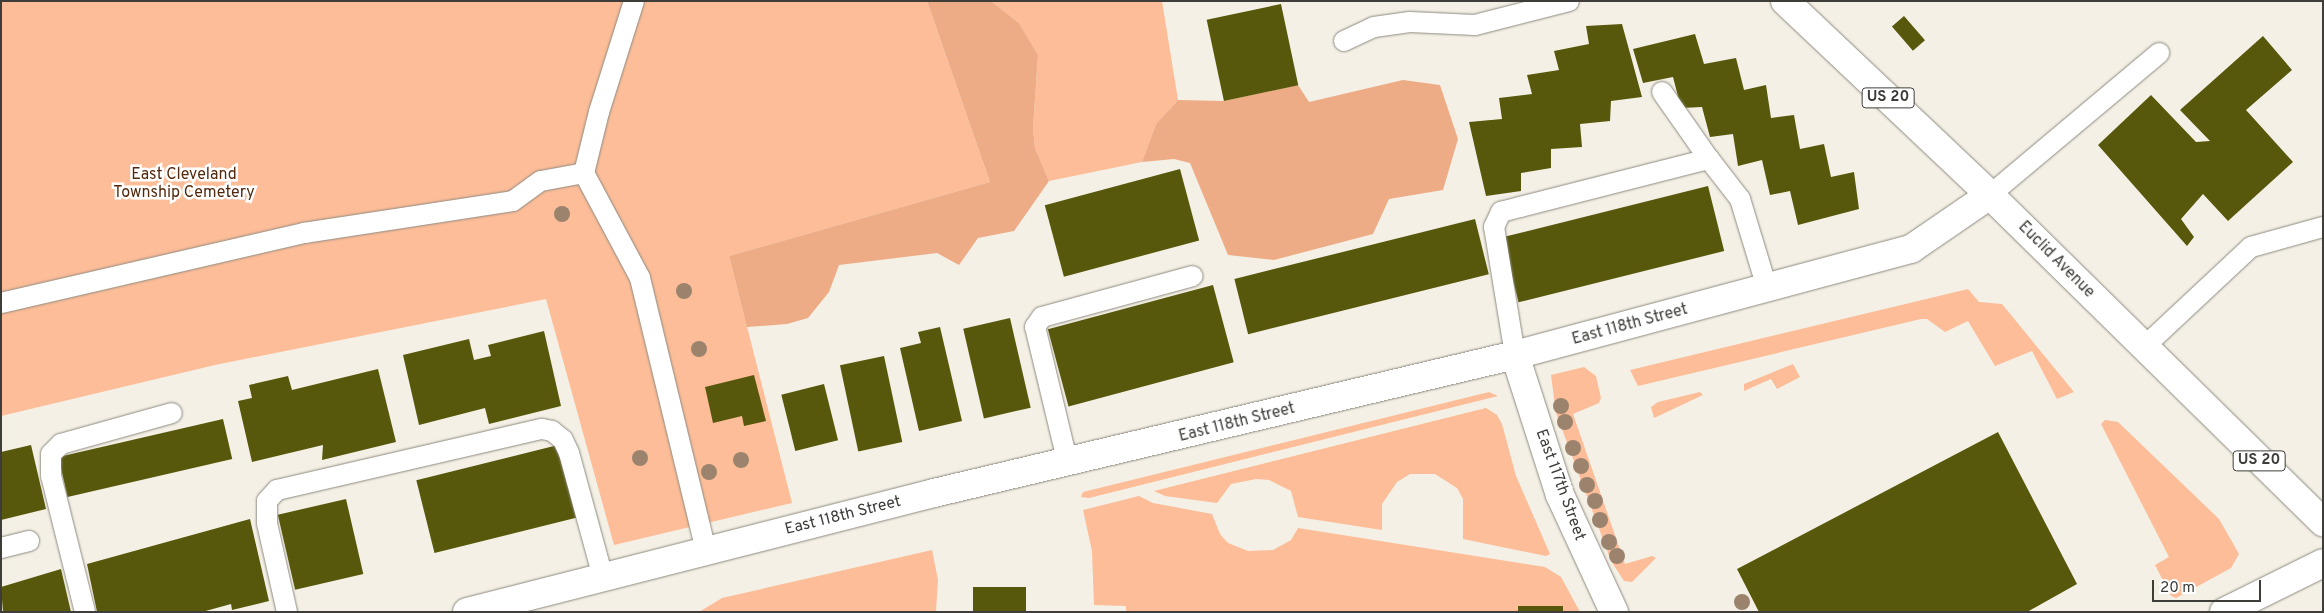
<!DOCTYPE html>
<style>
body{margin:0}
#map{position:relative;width:2324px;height:613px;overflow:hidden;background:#f4f0e5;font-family:Overpass,sans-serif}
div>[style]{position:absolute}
.green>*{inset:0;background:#fcbd98}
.forest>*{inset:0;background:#edac86}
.building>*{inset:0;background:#57580b;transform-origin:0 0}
.roads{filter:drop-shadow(0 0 1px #8e8a80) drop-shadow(0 0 1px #8e8a80)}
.service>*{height:20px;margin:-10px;padding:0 10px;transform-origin:10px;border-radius:10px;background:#fff}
.minor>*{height:28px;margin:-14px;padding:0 14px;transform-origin:14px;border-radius:14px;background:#fff}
.tertiary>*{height:28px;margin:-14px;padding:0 14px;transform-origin:14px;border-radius:14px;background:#fff}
.primary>*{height:28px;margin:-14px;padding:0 14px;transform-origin:14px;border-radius:14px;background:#fff}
.trees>*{width:16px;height:16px;margin:-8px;border-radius:50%;background:#9b836e}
span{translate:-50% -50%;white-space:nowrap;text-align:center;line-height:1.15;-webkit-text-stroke:5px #fff;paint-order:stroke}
.shield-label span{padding:1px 4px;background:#fff;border:1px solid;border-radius:4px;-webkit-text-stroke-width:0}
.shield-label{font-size:15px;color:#3e3d39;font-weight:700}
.park-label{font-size:16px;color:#53290d}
.street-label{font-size:16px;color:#3e3d39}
.frame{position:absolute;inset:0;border:2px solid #3e3d39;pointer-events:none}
.scale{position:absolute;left:2152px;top:580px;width:109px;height:22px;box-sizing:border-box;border:2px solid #3e3d39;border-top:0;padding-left:6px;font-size:15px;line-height:18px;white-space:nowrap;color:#3e3d39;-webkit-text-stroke:4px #fff;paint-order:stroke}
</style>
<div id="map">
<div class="green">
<i style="clip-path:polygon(1px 1px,927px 1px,990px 182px,729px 256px,792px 503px,614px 545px,546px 299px,215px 365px,1px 416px)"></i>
<i style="clip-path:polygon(991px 1px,1162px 1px,1178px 100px,1156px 124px,1142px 162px,1049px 181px,1035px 148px,1033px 128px,1038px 55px,1019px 23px)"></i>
<i style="clip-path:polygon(1968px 289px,1979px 302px,2002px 304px,2074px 392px,2057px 399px,2032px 351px,1995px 366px,1968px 321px,1945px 332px,1927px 319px,1921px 319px,1638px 386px,1630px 370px)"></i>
<i style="clip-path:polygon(1793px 364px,1800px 377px,1777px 389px,1771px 379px,1744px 391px,1744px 384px)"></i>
<i style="clip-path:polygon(1584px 367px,1596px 376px,1601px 398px,1599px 403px,1573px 414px,1625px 564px,1652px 556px,1656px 558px,1632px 582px,1624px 581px,1611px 561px,1556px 413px,1551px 375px)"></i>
<i style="clip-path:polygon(1489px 392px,1498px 396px,1089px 498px,1081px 497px,1083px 492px)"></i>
<i style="clip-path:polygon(1700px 392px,1703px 395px,1654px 418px,1651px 407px,1658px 402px)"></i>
<i style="clip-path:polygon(1486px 408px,1497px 415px,1502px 424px,1516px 476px,1550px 554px,1546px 556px,1463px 539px,1463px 499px,1457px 488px,1435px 474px,1410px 474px,1397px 482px,1382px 504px,1382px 530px,1298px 517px,1291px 491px,1269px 480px,1256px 479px,1231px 484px,1217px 503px,1165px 496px,1154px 491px)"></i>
<i style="clip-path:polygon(2105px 420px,2118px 422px,2219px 519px,2239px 554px,2231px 568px,2176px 598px,2171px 596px,2155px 565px,2169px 557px,2101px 424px)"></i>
<i style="clip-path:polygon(1139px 496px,1153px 503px,1212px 514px,1220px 534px,1228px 543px,1248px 551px,1273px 550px,1291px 540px,1298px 528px,1545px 567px,1561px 577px,1580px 612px,1563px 612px,1562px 606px,1518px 606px,1518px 612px,1126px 612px,1126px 606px,1094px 605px,1092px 551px,1083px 510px)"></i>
<i style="clip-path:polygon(932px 550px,938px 580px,936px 611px,699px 612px,722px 598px)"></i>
</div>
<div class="forest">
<i style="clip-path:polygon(927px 1px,991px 1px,1019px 23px,1038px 55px,1033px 128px,1035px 148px,1049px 181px,1014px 231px,978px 238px,959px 265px,937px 253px,839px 265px,829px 292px,808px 318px,787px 324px,747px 327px,729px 256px,990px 182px)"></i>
<i style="clip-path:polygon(1403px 80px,1440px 85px,1458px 139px,1443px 190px,1389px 199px,1373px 234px,1274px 260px,1228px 255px,1190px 163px,1174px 159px,1142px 162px,1156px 124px,1178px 100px,1224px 101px,1298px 85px,1309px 102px)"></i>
</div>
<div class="building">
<i style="left:1281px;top:4px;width:83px;height:76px;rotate:78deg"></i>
<i style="left:1904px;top:16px;width:32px;height:16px;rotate:49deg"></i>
<i style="clip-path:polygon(1622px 24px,1642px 97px,1611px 101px,1610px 121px,1580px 124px,1582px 147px,1551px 149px,1551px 168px,1521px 173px,1521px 191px,1486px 196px,1469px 122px,1502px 119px,1499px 98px,1532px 94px,1527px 75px,1559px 70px,1554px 51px,1589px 44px,1586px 26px)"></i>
<i style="clip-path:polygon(1695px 34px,1704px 64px,1736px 58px,1744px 90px,1766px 85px,1771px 118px,1794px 115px,1800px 149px,1824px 144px,1831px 177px,1854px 172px,1859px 209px,1798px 225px,1790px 191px,1770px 195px,1762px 160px,1738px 166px,1733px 134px,1710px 137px,1702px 107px,1681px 108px,1673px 77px,1643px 83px,1633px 49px)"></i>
<i style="clip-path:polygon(2263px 36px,2292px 70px,2246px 110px,2293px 162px,2228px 221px,2203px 194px,2181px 219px,2194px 237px,2187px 246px,2098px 145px,2151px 95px,2196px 142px,2210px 141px,2180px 110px)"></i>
<i style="left:1180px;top:169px;width:74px;height:140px;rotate:75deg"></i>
<i style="left:1708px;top:186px;width:67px;height:212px;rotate:76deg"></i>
<i style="left:1475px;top:219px;width:57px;height:248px;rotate:76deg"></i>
<i style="left:1213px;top:285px;width:80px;height:171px;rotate:75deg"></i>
<i style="left:1010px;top:318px;width:92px;height:48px;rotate:77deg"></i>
<i style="clip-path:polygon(940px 327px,962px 421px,919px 431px,900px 348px,921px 343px,918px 332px)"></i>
<i style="clip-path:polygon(544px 331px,561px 406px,489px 424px,485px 408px,419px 425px,403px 355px,469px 339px,474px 360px,491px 356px,488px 345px)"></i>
<i style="left:884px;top:356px;width:88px;height:45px;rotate:78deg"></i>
<i style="clip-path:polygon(378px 369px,396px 442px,322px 460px,323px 445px,252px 462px,238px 401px,252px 398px,249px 385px,288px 376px,292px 390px)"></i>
<i style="clip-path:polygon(754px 375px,766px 421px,744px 426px,742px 416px,713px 423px,705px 387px)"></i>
<i style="left:824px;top:384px;width:58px;height:44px;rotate:76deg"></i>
<i style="left:223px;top:419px;width:41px;height:169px;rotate:77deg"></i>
<i style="clip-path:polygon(1998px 432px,2077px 584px,2027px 612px,1759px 612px,1737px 569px)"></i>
<i style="clip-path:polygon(31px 445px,46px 509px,1px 520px,1px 452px)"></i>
<i style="left:558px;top:445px;width:75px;height:146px;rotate:76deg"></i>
<i style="left:346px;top:499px;width:77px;height:70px;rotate:77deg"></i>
<i style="clip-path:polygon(250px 519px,269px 601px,232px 610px,231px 604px,202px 612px,97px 612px,87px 564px)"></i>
<i style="clip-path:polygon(61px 569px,71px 612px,3px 612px,1px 587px)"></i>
<i style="left:973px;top:587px;width:53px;height:25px"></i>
<i style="left:1518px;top:606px;width:45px;height:6px"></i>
</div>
<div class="roads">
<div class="service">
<i style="left:634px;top:1px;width:116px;rotate:107.5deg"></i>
<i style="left:599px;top:112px;width:63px;rotate:103.8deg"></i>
<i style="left:584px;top:173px;width:119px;rotate:61.9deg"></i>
<i style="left:640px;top:278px;width:281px;rotate:76.4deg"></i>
<i style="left:1344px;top:41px;width:33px;rotate:-25deg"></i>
<i style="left:1374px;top:27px;width:36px;rotate:-8deg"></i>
<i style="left:1410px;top:22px;width:65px;rotate:2.6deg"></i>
<i style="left:1475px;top:25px;width:97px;rotate:-14.3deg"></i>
<i style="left:1662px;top:92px;width:82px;rotate:55deg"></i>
<i style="left:1990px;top:195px;width:221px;rotate:-40deg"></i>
<i style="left:1px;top:303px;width:311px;rotate:-13deg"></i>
<i style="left:304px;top:233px;width:211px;rotate:-8.7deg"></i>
<i style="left:513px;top:201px;width:34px;rotate:-36deg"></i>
<i style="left:541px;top:181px;width:44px;rotate:-10.5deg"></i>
<i style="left:2144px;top:347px;width:146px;rotate:-43.1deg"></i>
<i style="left:2251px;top:247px;width:75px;rotate:-15.5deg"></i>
<i style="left:1515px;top:355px;width:130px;rotate:-99.3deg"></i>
<i style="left:1494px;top:227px;width:17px;rotate:-65deg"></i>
<i style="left:1501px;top:212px;width:20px;rotate:-15deg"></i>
<i style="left:1520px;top:207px;width:195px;rotate:-14.3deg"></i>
<i style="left:1709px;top:159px;width:51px;rotate:52.2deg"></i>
<i style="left:1740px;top:199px;width:93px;rotate:73.1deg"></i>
<i style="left:1068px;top:464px;width:141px;rotate:-103.5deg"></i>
<i style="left:1035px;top:327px;width:12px;rotate:-55deg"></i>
<i style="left:1042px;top:317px;width:156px;rotate:-15.2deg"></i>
<i style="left:1px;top:548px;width:29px;rotate:-14deg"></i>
<i style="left:85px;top:612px;width:140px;rotate:-104deg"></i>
<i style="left:51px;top:476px;width:22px;rotate:-90deg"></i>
<i style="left:51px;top:454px;width:14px;rotate:-45deg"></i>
<i style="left:61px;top:444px;width:115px;rotate:-15.6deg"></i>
<i style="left:287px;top:612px;width:91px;rotate:-102.7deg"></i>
<i style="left:267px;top:523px;width:22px;rotate:-90deg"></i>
<i style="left:267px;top:501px;width:15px;rotate:-48deg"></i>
<i style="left:277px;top:490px;width:272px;rotate:-13deg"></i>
<i style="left:542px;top:429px;width:10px;rotate:11deg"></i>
<i style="left:552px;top:431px;width:14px;rotate:39deg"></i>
<i style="left:563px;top:440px;width:14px;rotate:65deg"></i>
<i style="left:569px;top:453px;width:129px;rotate:74.7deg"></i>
</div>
<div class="minor">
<i style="left:1515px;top:355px;width:147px;rotate:72.2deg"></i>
<i style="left:1560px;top:495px;width:129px;rotate:65.2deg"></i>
<i style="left:2224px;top:612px;width:110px;rotate:-26.3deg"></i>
</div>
<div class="tertiary">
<i style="left:467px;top:612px;width:482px;rotate:-14.3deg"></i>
<i style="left:934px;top:493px;width:597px;rotate:-13.36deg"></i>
<i style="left:1515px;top:355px;width:410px;rotate:-15deg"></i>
<i style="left:1911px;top:249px;width:96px;rotate:-34.4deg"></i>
</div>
<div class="primary">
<i style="left:1785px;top:1px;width:282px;rotate:43.4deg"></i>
<i style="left:1990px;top:195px;width:467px;rotate:44.5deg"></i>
</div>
</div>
<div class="trees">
<i style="left:562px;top:214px"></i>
<i style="left:684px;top:291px"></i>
<i style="left:699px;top:349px"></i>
<i style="left:1561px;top:406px"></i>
<i style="left:1565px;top:422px"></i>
<i style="left:1573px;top:448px"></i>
<i style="left:640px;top:458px"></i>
<i style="left:741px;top:460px"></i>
<i style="left:1581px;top:466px"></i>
<i style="left:709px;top:472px"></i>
<i style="left:1587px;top:485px"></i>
<i style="left:1595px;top:501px"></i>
<i style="left:1600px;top:520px"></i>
<i style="left:1609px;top:542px"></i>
<i style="left:1617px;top:556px"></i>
<i style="left:1742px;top:602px"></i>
</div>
<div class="shield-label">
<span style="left:1888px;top:98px">US 20</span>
<span style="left:2259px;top:461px">US 20</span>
</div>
<div class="park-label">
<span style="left:184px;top:184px">East Cleveland<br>Township Cemetery</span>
</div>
<div class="street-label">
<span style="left:2056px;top:260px;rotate:45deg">Euclid Avenue</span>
<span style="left:1630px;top:325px;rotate:-15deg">East 118th Street</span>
<span style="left:1237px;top:423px;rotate:-14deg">East 118th Street</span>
<span style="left:1560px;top:485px;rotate:70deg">East 117th Street</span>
<span style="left:843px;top:516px;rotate:-14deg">East 118th Street</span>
</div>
<div class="frame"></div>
<div class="scale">20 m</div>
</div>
